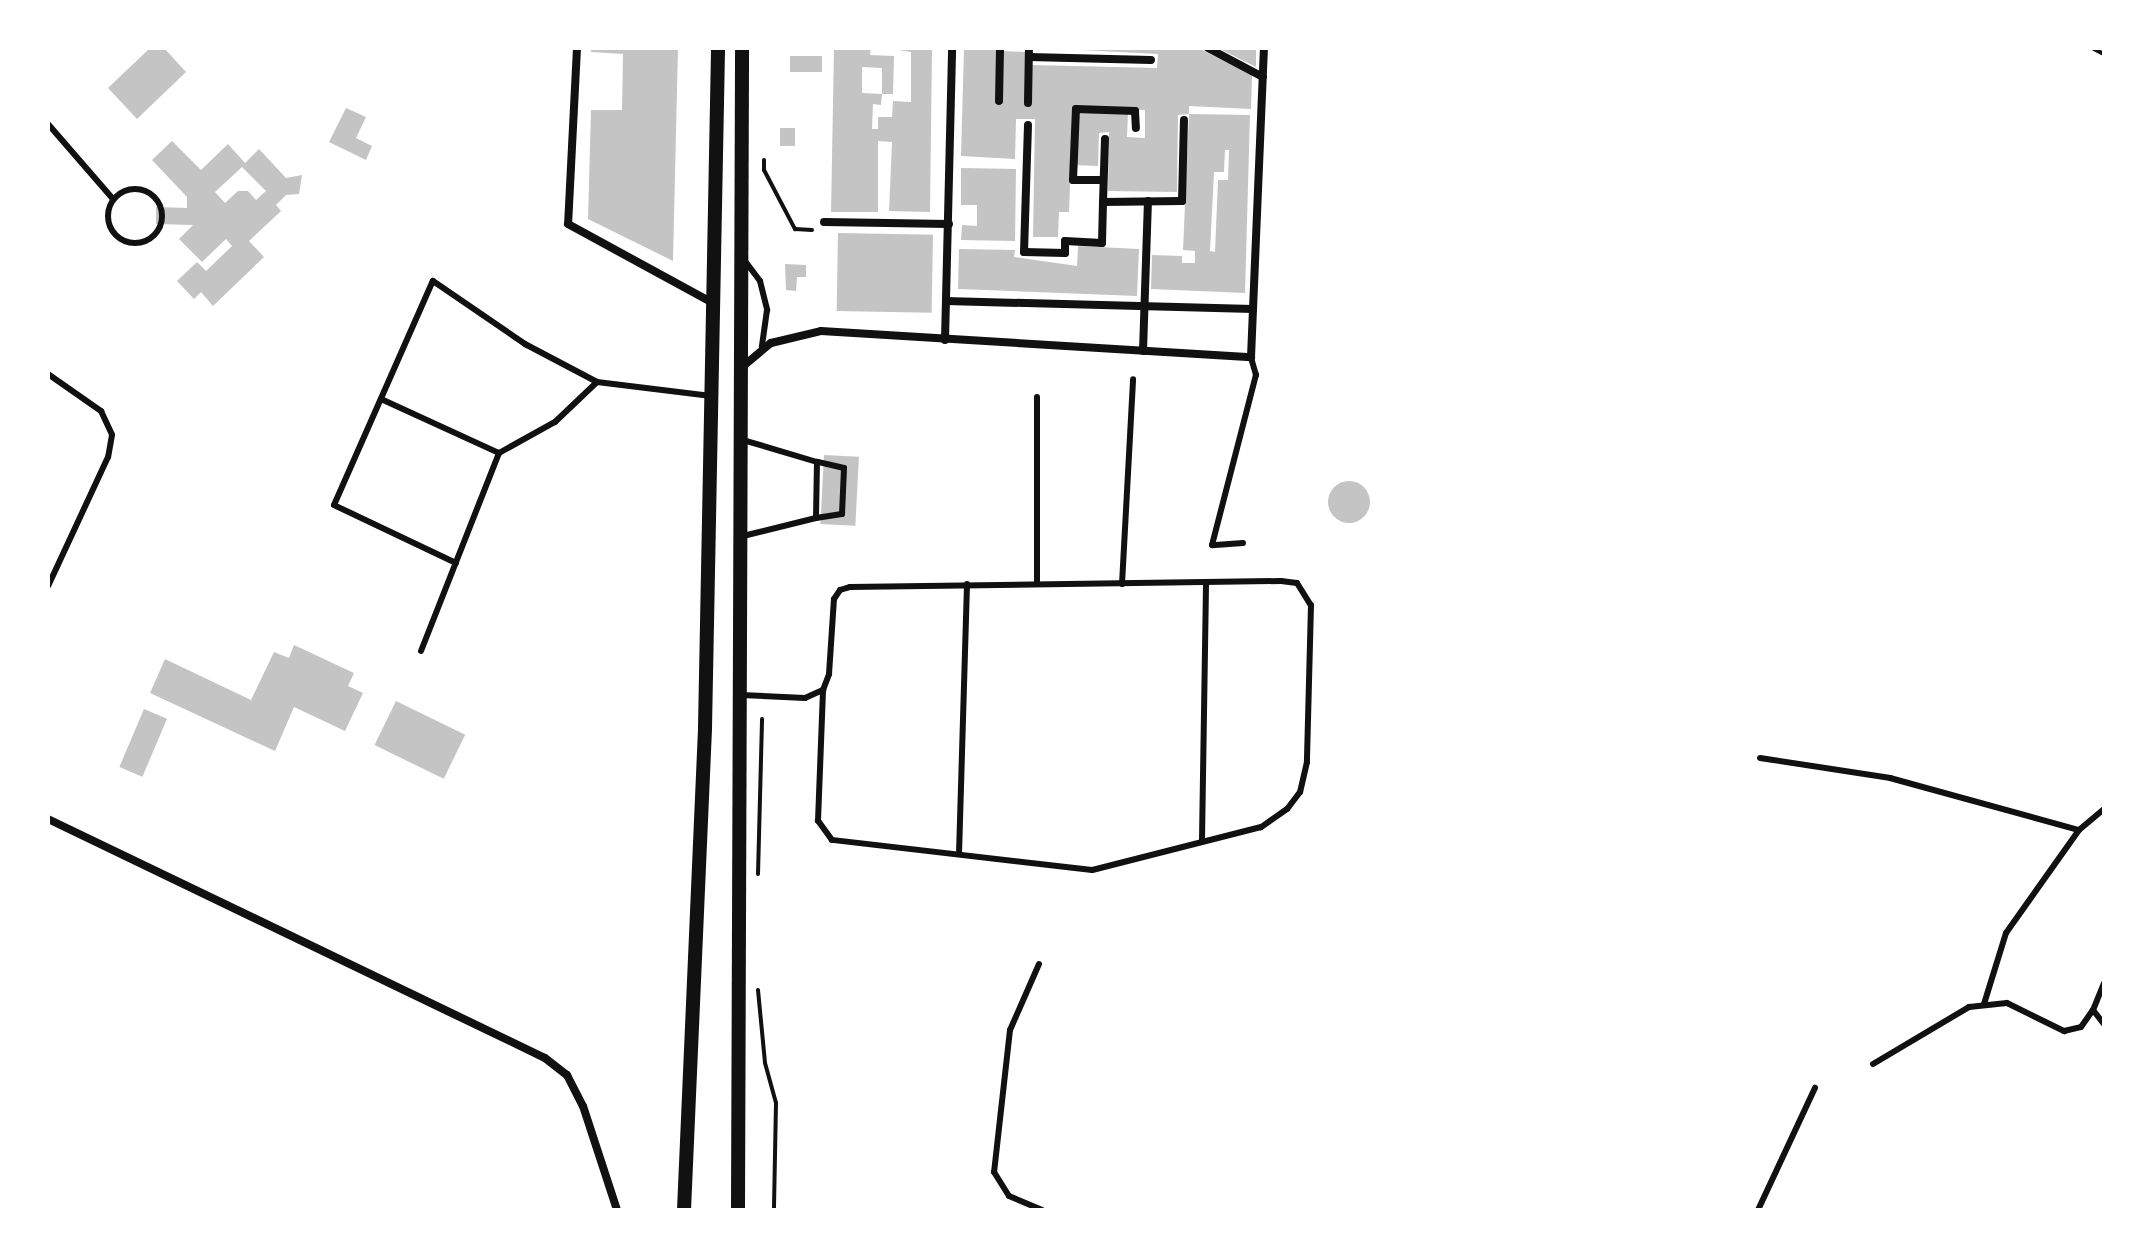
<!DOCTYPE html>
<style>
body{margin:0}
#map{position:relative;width:2152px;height:1258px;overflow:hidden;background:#fff;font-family:Overpass,sans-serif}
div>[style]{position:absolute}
.building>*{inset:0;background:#c4c4c4;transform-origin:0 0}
.round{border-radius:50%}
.path>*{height:4px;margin:-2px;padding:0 2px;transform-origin:2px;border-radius:2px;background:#111}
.service>*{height:6px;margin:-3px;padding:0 3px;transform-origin:3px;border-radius:3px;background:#111}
.service>.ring{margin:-3px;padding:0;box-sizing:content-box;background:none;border:6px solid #111;border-radius:50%}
.minor>*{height:8px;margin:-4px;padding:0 4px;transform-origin:4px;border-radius:4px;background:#111}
.tertiary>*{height:14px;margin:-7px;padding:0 7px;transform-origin:7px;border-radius:7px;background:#111}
span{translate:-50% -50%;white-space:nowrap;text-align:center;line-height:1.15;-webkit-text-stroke:6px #fff;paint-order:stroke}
.frame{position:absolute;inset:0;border:50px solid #fff;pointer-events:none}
</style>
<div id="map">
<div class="building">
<i style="clip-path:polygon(150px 48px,164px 48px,186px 72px,137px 119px,108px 88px)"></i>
<i style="clip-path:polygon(591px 48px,678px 48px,673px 261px,588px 219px,591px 110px,622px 110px,623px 54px,591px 52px)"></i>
<i style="clip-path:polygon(evenodd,834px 48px,871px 48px,870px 55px,894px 56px,893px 94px,882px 94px,881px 105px,873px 104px,872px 129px,878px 129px,878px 117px,892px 117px,893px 101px,911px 102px,911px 52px,887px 48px,932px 48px,930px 212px,889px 211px,892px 142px,878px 141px,878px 212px,831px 212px,834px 48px,862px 67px,882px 68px,882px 94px,862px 93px,862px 67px)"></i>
<i style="clip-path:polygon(evenodd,964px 48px,997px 48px,996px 105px,1002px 105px,1003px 51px,1026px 52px,1026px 105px,1031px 106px,1031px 65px,1157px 68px,1158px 54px,1043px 48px,1198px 48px,1252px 75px,1251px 109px,1189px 106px,1189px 114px,1250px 115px,1245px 293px,1151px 289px,1152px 255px,1182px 256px,1182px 263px,1195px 263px,1195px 251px,1183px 250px,1189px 114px,1178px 115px,1177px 192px,1108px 191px,1109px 132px,1099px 133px,1098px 166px,1075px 165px,1077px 112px,1128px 113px,1127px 137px,1145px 138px,1145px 110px,1073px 107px,1069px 212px,1059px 212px,1058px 237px,1033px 237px,1035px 119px,1016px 119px,1015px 159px,961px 156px,964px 48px,1225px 150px,1229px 150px,1228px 180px,1218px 180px,1215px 252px,1210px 251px,1214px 172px,1224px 172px,1225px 150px)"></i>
<i style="clip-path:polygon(1218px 48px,1256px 48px,1256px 67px)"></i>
<i style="left:790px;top:56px;width:32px;height:16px"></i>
<i style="clip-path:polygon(346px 108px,366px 117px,356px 138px,372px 146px,366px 160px,329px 142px)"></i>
<i style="left:780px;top:128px;width:15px;height:18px"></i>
<i style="clip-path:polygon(evenodd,172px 141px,201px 170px,228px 144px,245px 163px,259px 149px,286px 178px,302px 175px,299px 194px,286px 195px,276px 205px,281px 211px,249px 241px,264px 257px,213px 306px,201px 292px,194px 299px,177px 281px,197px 262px,206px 271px,232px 246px,226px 239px,202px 262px,179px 239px,193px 225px,156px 224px,156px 207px,187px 208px,187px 197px,152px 160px,172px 141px,242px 167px,266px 191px,256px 200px,248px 191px,238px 191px,225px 203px,215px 192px,242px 167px)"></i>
<i style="clip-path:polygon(961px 168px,1016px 169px,1015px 241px,961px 240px,962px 225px,977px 226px,977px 205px,961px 205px)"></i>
<i style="left:838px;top:233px;width:95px;height:78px;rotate:1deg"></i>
<i style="clip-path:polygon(1078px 246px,1139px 249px,1137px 296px,958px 289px,959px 249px,1015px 250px,1014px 257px,1077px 266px)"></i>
<i style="clip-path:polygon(785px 264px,806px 265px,806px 277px,797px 277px,796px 291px,786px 290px)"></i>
<i style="left:824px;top:455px;width:35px;height:69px;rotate:3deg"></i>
<i class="round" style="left:1328px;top:481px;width:42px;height:42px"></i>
<i style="clip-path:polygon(294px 645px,354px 673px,348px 686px,363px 693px,345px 731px,294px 707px,275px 751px,150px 693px,165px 659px,251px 700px,274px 652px,289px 658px)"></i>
<i style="left:396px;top:701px;width:77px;height:49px;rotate:26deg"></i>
<i style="left:144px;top:709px;width:25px;height:63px;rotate:23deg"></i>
</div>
<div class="path">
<i style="left:2092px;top:48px;width:13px;rotate:27deg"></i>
<i style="left:764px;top:160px;width:10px;rotate:90deg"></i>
<i style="left:764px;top:170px;width:67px;rotate:62.3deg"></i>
<i style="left:795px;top:229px;width:17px;rotate:3deg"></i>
<i style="left:758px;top:874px;width:155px;rotate:-88.5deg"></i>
<i style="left:758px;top:990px;width:73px;rotate:84.5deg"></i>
<i style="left:765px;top:1063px;width:41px;rotate:74.6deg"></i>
<i style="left:776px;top:1103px;width:107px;rotate:91.1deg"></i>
</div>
<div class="service">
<i style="left:48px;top:124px;width:99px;rotate:49.1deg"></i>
<i class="ring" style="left:108px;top:189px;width:48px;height:48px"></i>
<i style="left:745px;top:261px;width:25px;rotate:53deg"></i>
<i style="left:760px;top:281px;width:30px;rotate:76deg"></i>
<i style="left:767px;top:310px;width:37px;rotate:98deg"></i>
<i style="left:48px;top:374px;width:65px;rotate:34.9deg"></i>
<i style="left:101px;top:411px;width:26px;rotate:65deg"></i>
<i style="left:112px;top:435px;width:22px;rotate:100deg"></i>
<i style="left:108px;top:457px;width:142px;rotate:114.9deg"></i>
<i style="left:381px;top:399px;width:130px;rotate:24.6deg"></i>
<i style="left:816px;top:518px;width:26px;rotate:-9deg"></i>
<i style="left:842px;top:514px;width:46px;rotate:-87.5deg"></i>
<i style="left:844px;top:468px;width:28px;rotate:-167deg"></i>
<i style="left:743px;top:536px;width:75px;rotate:-13.9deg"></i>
<i style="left:816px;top:518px;width:56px;rotate:-89deg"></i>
<i style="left:817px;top:462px;width:77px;rotate:-163.4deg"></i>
<i style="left:1243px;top:543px;width:31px;rotate:176deg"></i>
<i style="left:1212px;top:545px;width:176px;rotate:-75.5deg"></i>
<i style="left:1256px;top:375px;width:19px;rotate:-106deg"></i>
<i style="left:456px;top:563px;width:135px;rotate:-154.6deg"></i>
<i style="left:334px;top:505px;width:245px;rotate:-66.2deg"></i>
<i style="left:433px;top:281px;width:112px;rotate:34.4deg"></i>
<i style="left:525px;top:344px;width:81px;rotate:27.8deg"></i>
<i style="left:1037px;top:583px;width:186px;rotate:-90deg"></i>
<i style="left:1122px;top:584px;width:205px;rotate:-86.9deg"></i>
<i style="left:421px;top:651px;width:213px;rotate:-68.5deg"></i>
<i style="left:499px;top:453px;width:64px;rotate:-29deg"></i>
<i style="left:555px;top:422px;width:58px;rotate:-43.6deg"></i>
<i style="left:597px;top:382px;width:115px;rotate:7deg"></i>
<i style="left:741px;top:695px;width:64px;rotate:2.7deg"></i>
<i style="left:805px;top:698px;width:20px;rotate:-24deg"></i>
<i style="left:823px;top:690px;width:17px;rotate:-69deg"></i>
<i style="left:829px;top:674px;width:75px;rotate:-86.2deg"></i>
<i style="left:834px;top:599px;width:11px;rotate:-56deg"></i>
<i style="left:840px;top:590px;width:10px;rotate:-17deg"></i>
<i style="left:850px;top:587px;width:431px;rotate:-0.8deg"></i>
<i style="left:1281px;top:581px;width:16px;rotate:7deg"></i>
<i style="left:1297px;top:583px;width:26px;rotate:58deg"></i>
<i style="left:1311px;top:605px;width:157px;rotate:91.5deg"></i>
<i style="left:1307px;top:762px;width:31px;rotate:103deg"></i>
<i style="left:1300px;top:792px;width:21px;rotate:127deg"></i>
<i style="left:1287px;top:809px;width:32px;rotate:145deg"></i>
<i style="left:1261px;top:827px;width:174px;rotate:165.7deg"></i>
<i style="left:1092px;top:870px;width:262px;rotate:-173.4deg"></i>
<i style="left:832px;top:840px;width:24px;rotate:-126deg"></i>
<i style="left:818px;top:821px;width:131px;rotate:-87.8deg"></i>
<i style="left:1760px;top:758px;width:132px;rotate:8.7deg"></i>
<i style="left:1890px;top:778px;width:196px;rotate:15.4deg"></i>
<i style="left:2079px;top:830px;width:33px;rotate:-40deg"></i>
<i style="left:1202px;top:840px;width:257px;rotate:-89.1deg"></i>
<i style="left:959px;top:854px;width:270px;rotate:-88.3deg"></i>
<i style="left:1039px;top:964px;width:72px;rotate:113.7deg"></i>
<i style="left:1010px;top:1030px;width:143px;rotate:96.4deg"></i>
<i style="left:994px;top:1172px;width:28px;rotate:58deg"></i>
<i style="left:1009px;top:1196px;width:36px;rotate:23deg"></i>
<i style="left:2104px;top:983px;width:29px;rotate:112deg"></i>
<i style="left:2093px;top:1010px;width:18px;rotate:52deg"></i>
<i style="left:1984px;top:1004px;width:74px;rotate:-72.8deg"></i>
<i style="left:2006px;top:933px;width:126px;rotate:-54.7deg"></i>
<i style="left:1873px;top:1064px;width:112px;rotate:-30.7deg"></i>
<i style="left:1969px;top:1007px;width:38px;rotate:-6deg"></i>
<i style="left:2007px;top:1003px;width:64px;rotate:26.2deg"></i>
<i style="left:2064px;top:1031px;width:17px;rotate:-13deg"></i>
<i style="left:2081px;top:1027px;width:21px;rotate:-55deg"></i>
<i style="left:1758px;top:1210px;width:135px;rotate:-65deg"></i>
</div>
<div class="minor">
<i style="left:577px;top:48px;width:176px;rotate:92.9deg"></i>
<i style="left:568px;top:224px;width:165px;rotate:28.6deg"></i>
<i style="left:1208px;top:48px;width:62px;rotate:27.8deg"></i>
<i style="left:1029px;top:57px;width:122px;rotate:1.4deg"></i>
<i style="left:999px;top:101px;width:53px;rotate:-88.9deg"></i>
<i style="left:1028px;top:103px;width:55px;rotate:-89deg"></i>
<i style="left:1028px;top:125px;width:127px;rotate:91.8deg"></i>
<i style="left:1024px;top:252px;width:41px;rotate:1.4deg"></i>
<i style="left:1065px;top:253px;width:12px;rotate:-90deg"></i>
<i style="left:1065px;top:241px;width:37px;rotate:3deg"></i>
<i style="left:1102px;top:243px;width:41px;rotate:-88.6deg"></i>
<i style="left:1105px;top:139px;width:63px;rotate:91.8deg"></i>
<i style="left:1103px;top:202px;width:79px;rotate:-0.7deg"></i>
<i style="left:1182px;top:201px;width:81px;rotate:-88.6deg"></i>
<i style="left:1103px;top:180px;width:30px;rotate:180deg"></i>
<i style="left:1073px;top:180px;width:71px;rotate:-87.6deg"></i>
<i style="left:1076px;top:109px;width:59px;rotate:1.9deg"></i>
<i style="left:1135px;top:111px;width:17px;rotate:87deg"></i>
<i style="left:824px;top:222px;width:125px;rotate:0.9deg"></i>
<i style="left:946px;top:301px;width:307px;rotate:1.5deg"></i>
<i style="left:945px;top:340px;width:292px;rotate:-88.6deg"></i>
<i style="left:1143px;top:351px;width:150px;rotate:-88.1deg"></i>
<i style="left:741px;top:368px;width:39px;rotate:-40deg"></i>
<i style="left:771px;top:343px;width:51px;rotate:-13.5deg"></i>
<i style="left:821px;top:331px;width:431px;rotate:3.5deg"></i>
<i style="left:1251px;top:357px;width:309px;rotate:-87.6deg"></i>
<i style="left:48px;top:819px;width:551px;rotate:25.68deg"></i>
<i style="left:545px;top:1058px;width:28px;rotate:38deg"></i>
<i style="left:567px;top:1075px;width:35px;rotate:63deg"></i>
<i style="left:583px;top:1106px;width:109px;rotate:71.9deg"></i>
</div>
<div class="tertiary">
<i style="left:684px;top:1210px;width:482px;rotate:-87.5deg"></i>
<i style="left:705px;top:728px;width:680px;rotate:-88.9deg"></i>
<i style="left:738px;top:1210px;width:1162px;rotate:-89.8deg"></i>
</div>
<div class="frame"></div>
</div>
